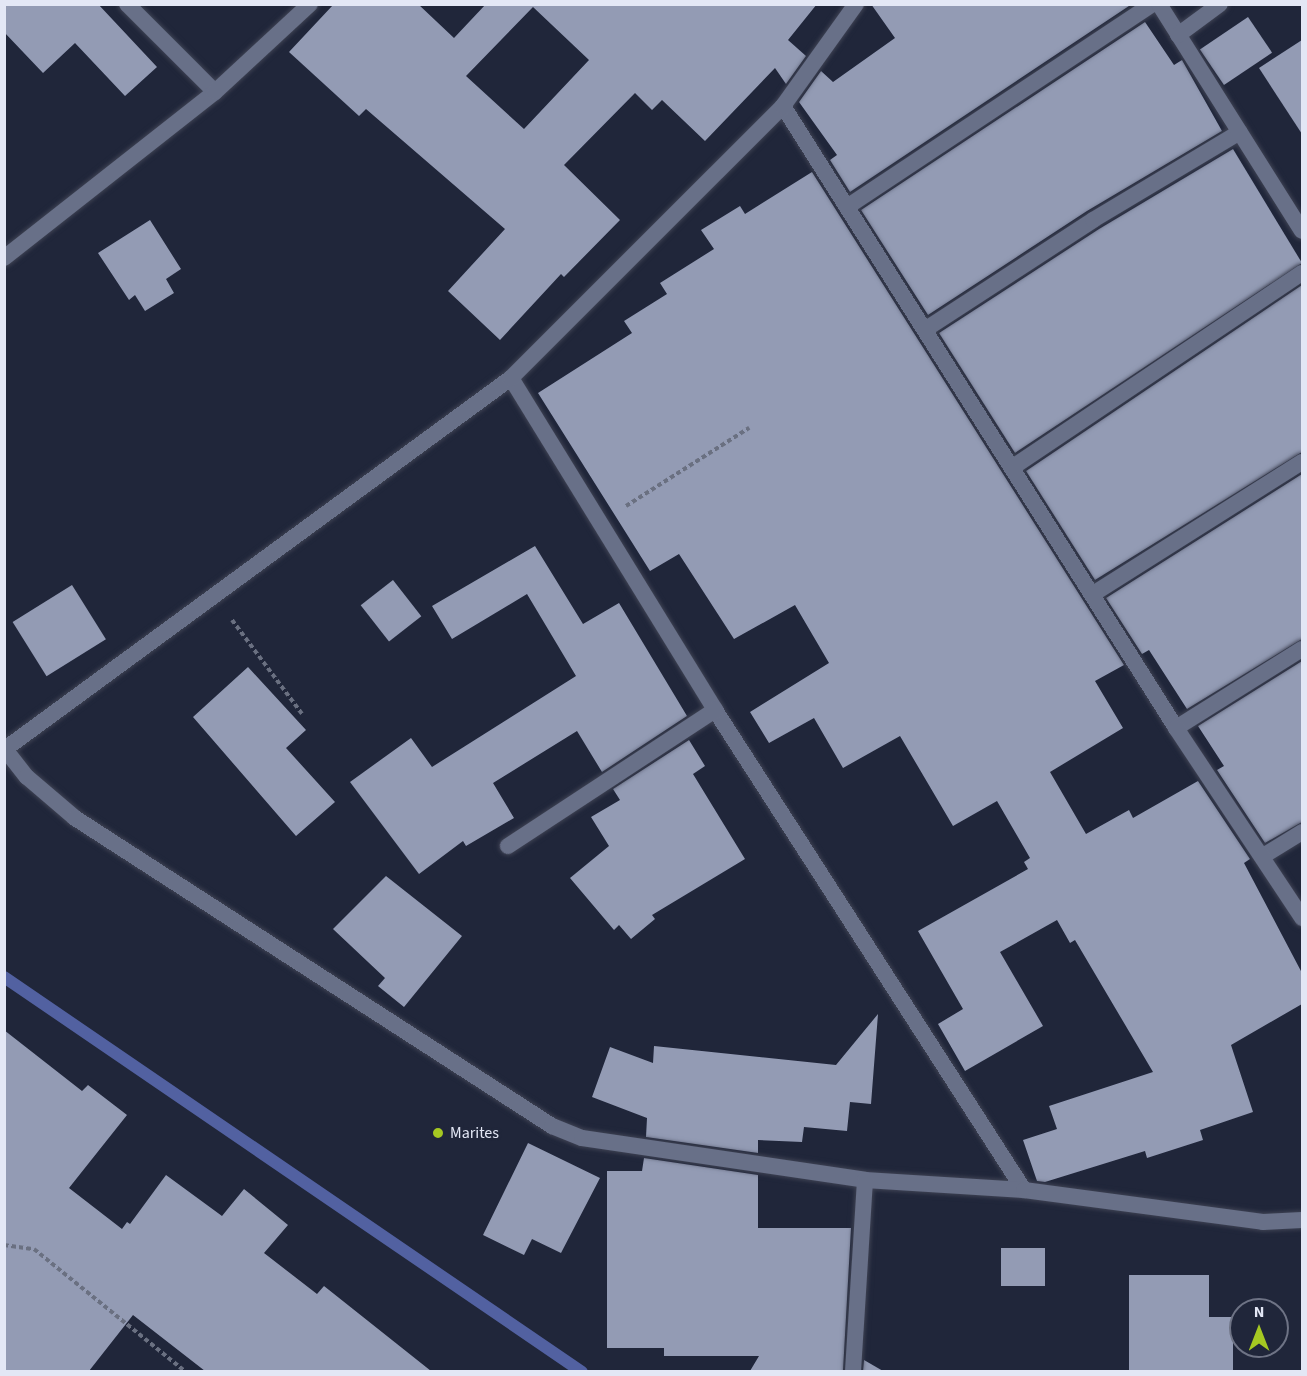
<!DOCTYPE html>
<style>
body{margin:0}
#map{position:relative;width:1307px;height:1376px;overflow:hidden;background:#20263a;font-family:"Source Sans 3",sans-serif}
div>[style]{position:absolute}
.stream>*{height:12px;margin:-6px;padding:0 6px;transform-origin:6px;border-radius:6px;background:#5261a1}
.building>*{inset:0;background:#939bb4;transform-origin:0 0}
.path>*{height:4px;margin-top:-2px;transform-origin:0;background:repeating-linear-gradient(90deg,#6a7081 0 4.5px,transparent 0 7.5px)}
.roads{filter:drop-shadow(0 0 2px #3e4253) drop-shadow(0 0 2px #3e4253)}
.service>*{height:16px;margin:-8px;padding:0 8px;transform-origin:8px;border-radius:8px;background:#687088}
.minor>*{height:16px;margin:-8px;padding:0 8px;transform-origin:8px;border-radius:8px;background:#687088}
.tertiary>*{height:16px;margin:-8px;padding:0 8px;transform-origin:8px;border-radius:8px;background:#687088}
.dots>*{width:16px;height:16px;translate:-50% -50%;box-sizing:border-box;border:3px solid #20263a;border-radius:50%}
span{translate:-50% -50%;white-space:nowrap;text-align:center;line-height:1.15;-webkit-text-stroke:6px #20263a;paint-order:stroke}
.poi-label{font-size:16px;color:#e3e7f5}
.left{translate:0 -50%;text-align:left}
.frame{position:absolute;inset:0;border:6px solid #e3e7f5;pointer-events:none}
.north{position:absolute;left:1229px;top:1298px;width:60px;height:60px;box-sizing:border-box;background:#20263a;border:2px solid #6e7385;border-radius:50%;rotate:0deg;font-size:16px;font-weight:700;line-height:24px;text-align:center;color:#e3e7f5}
.north::after{content:'';display:block;margin:auto;width:21px;height:27px;background:#a5c822;clip-path:polygon(50% 0,100% 100%,50% 72%,0 100%)}
</style>
<div id="map">
<div class="stream">
<i style="left:4px;top:977px;width:700px;rotate:34.35deg"></i>
</div>
<div class="building">
<i style="clip-path:polygon(4px 4px,98px 4px,157px 67px,125px 96px,75px 43px,43px 73px,4px 32px)"></i>
<i style="clip-path:polygon(evenodd,418px 4px,454px 38px,486px 4px,817px 4px,788px 40px,806px 56px,786px 84px,775px 68px,705px 141px,662px 100px,652px 110px,635px 93px,564px 165px,620px 220px,564px 277px,561px 274px,500px 340px,448px 291px,505px 229px,366px 109px,359px 116px,289px 52px,333px 5px,418px 4px,533px 7px,589px 60px,524px 129px,466px 76px,533px 7px)"></i>
<i style="clip-path:polygon(871px 4px,1132px 4px,850px 192px,830px 160px,837px 155px,799px 102px,821px 71px,833px 82px,895px 38px)"></i>
<i style="left:1248px;top:17px;width:43px;height:58px;rotate:56deg"></i>
<i style="clip-path:polygon(1145px 22px,1174px 65px,1182px 60px,1222px 131px,1087px 211px,928px 315px,861px 210px)"></i>
<i style="clip-path:polygon(1302px 40px,1302px 134px,1259px 68px)"></i>
<i style="clip-path:polygon(1233px 149px,1302px 263px,1015px 453px,939px 333px,1099px 229px)"></i>
<i style="clip-path:polygon(812px 172px,1124px 665px,1095px 681px,1123px 728px,1050px 772px,1086px 834px,1129px 810px,1133px 818px,1198px 781px,1250px 859px,1244px 863px,1302px 973px,1302px 1004px,1231px 1045px,1253px 1112px,1200px 1130px,1203px 1140px,1147px 1158px,1145px 1151px,1045px 1182px,1037px 1181px,1023px 1140px,1057px 1129px,1049px 1106px,1153px 1072px,1075px 940px,1070px 943px,1057px 920px,1000px 952px,1043px 1026px,965px 1071px,938px 1024px,963px 1009px,918px 931px,1028px 869px,1024px 862px,1030px 858px,997px 801px,953px 826px,900px 736px,843px 768px,814px 718px,769px 743px,750px 712px,829px 663px,795px 605px,734px 639px,679px 554px,650px 571px,538px 393px,632px 333px,624px 321px,667px 294px,660px 283px,714px 249px,701px 230px,740px 206px,745px 214px)"></i>
<i style="clip-path:polygon(150px 220px,181px 269px,166px 279px,174px 293px,145px 311px,135px 295px,129px 300px,98px 253px)"></i>
<i style="clip-path:polygon(1302px 285px,1302px 452px,1095px 580px,1026px 471px)"></i>
<i style="clip-path:polygon(1302px 474px,1302px 639px,1187px 709px,1149px 650px,1142px 654px,1106px 598px)"></i>
<i style="clip-path:polygon(535px 546px,583px 624px,619px 603px,687px 716px,602px 772px,577px 731px,493px 783px,514px 818px,466px 846px,463px 841px,419px 874px,350px 782px,411px 738px,432px 767px,576px 676px,527px 594px,452px 639px,432px 606px)"></i>
<i style="left:393px;top:580px;width:46px;height:41px;rotate:52deg"></i>
<i style="left:72px;top:585px;width:64px;height:70px;rotate:58deg"></i>
<i style="clip-path:polygon(1302px 661px,1302px 822px,1265px 843px,1217px 770px,1224px 766px,1198px 726px)"></i>
<i style="clip-path:polygon(248px 667px,306px 730px,286px 748px,335px 802px,296px 836px,193px 717px)"></i>
<i style="clip-path:polygon(689px 740px,705px 766px,693px 774px,745px 859px,652px 915px,655px 919px,631px 939px,619px 925px,614px 930px,570px 878px,609px 846px,591px 817px,620px 800px,613px 789px)"></i>
<i style="clip-path:polygon(386px 876px,462px 936px,404px 1007px,378px 986px,385px 978px,333px 929px)"></i>
<i style="clip-path:polygon(878px 1014px,871px 1104px,850px 1102px,847px 1131px,804px 1127px,802px 1142px,758px 1140px,758px 1153px,646px 1137px,647px 1118px,592px 1097px,610px 1047px,653px 1063px,654px 1046px,836px 1065px)"></i>
<i style="clip-path:polygon(4px 1030px,82px 1091px,88px 1085px,127px 1115px,69px 1188px,122px 1229px,127px 1222px,130px 1224px,166px 1175px,222px 1216px,244px 1189px,288px 1225px,264px 1253px,317px 1294px,324px 1286px,431px 1371px,205px 1371px,133px 1315px,89px 1371px,4px 1371px)"></i>
<i style="clip-path:polygon(528px 1143px,600px 1178px,561px 1253px,532px 1239px,524px 1255px,483px 1235px)"></i>
<i style="clip-path:polygon(644px 1158px,758px 1175px,758px 1228px,851px 1228px,843px 1371px,750px 1371px,759px 1356px,664px 1356px,664px 1348px,607px 1348px,607px 1171px,642px 1171px)"></i>
<i style="left:1001px;top:1248px;width:44px;height:38px"></i>
<i style="clip-path:polygon(1129px 1275px,1209px 1275px,1209px 1317px,1233px 1317px,1233px 1371px,1129px 1371px)"></i>
<i style="clip-path:polygon(864px 1360px,883px 1371px,863px 1371px)"></i>
</div>
<div class="path">
<i style="left:626px;top:506px;width:146px;rotate:-32.4deg"></i>
<i style="left:232px;top:620px;width:117px;rotate:53.3deg"></i>
<i style="left:4px;top:1245px;width:30px;rotate:8deg"></i>
<i style="left:34px;top:1249px;width:196px;rotate:39deg"></i>
</div>
<div class="roads">
<div class="service">
<i style="left:847px;top:207px;width:366px;rotate:-33.6deg"></i>
<i style="left:926px;top:329px;width:199px;rotate:-33.1deg"></i>
<i style="left:1093px;top:220px;width:171px;rotate:-30.9deg"></i>
<i style="left:1013px;top:467px;width:348px;rotate:-33.9deg"></i>
<i style="left:1093px;top:594px;width:247px;rotate:-32.3deg"></i>
<i style="left:1176px;top:728px;width:149px;rotate:-32.1deg"></i>
<i style="left:1263px;top:856px;width:46px;rotate:-31.6deg"></i>
</div>
<div class="minor">
<i style="left:127px;top:4px;width:124px;rotate:45deg"></i>
<i style="left:1159px;top:4px;width:268px;rotate:57.8deg"></i>
<i style="left:1178px;top:35px;width:52px;rotate:-36.4deg"></i>
<i style="left:783px;top:106px;width:736px;rotate:57.71deg"></i>
<i style="left:1176px;top:728px;width:228px;rotate:56.4deg"></i>
<i style="left:511px;top:378px;width:390px;rotate:58.4deg"></i>
<i style="left:715px;top:710px;width:571px;rotate:57.23deg"></i>
<i style="left:4px;top:748px;width:37px;rotate:52deg"></i>
<i style="left:27px;top:777px;width:63px;rotate:40.5deg"></i>
<i style="left:75px;top:818px;width:568px;rotate:32.85deg"></i>
<i style="left:552px;top:1126px;width:32px;rotate:22deg"></i>
<i style="left:582px;top:1138px;width:286px;rotate:8.4deg"></i>
<i style="left:865px;top:1180px;width:159px;rotate:3.6deg"></i>
<i style="left:1024px;top:1190px;width:241px;rotate:7.6deg"></i>
<i style="left:1263px;top:1222px;width:39px;rotate:-3deg"></i>
<i style="left:5px;top:749px;width:627px;rotate:-36.25deg"></i>
<i style="left:511px;top:378px;width:385px;rotate:-45deg"></i>
<i style="left:783px;top:106px;width:125px;rotate:-54.4deg"></i>
<i style="left:508px;top:846px;width:248px;rotate:-33.3deg"></i>
<i style="left:853px;top:1371px;width:191px;rotate:-86.4deg"></i>
</div>
<div class="tertiary">
<i style="left:4px;top:258px;width:268px;rotate:-38.2deg"></i>
<i style="left:215px;top:92px;width:129px;rotate:-42.8deg"></i>
</div>
</div>
<div class="dots">
<i style="left:438px;top:1133px;background:#a5c822"></i>
</div>
<div class="poi-label">
<span class="left" style="left:450px;top:1133px">Marites</span>
</div>
<div class="frame"></div>
<div class="north">N</div>
</div>
